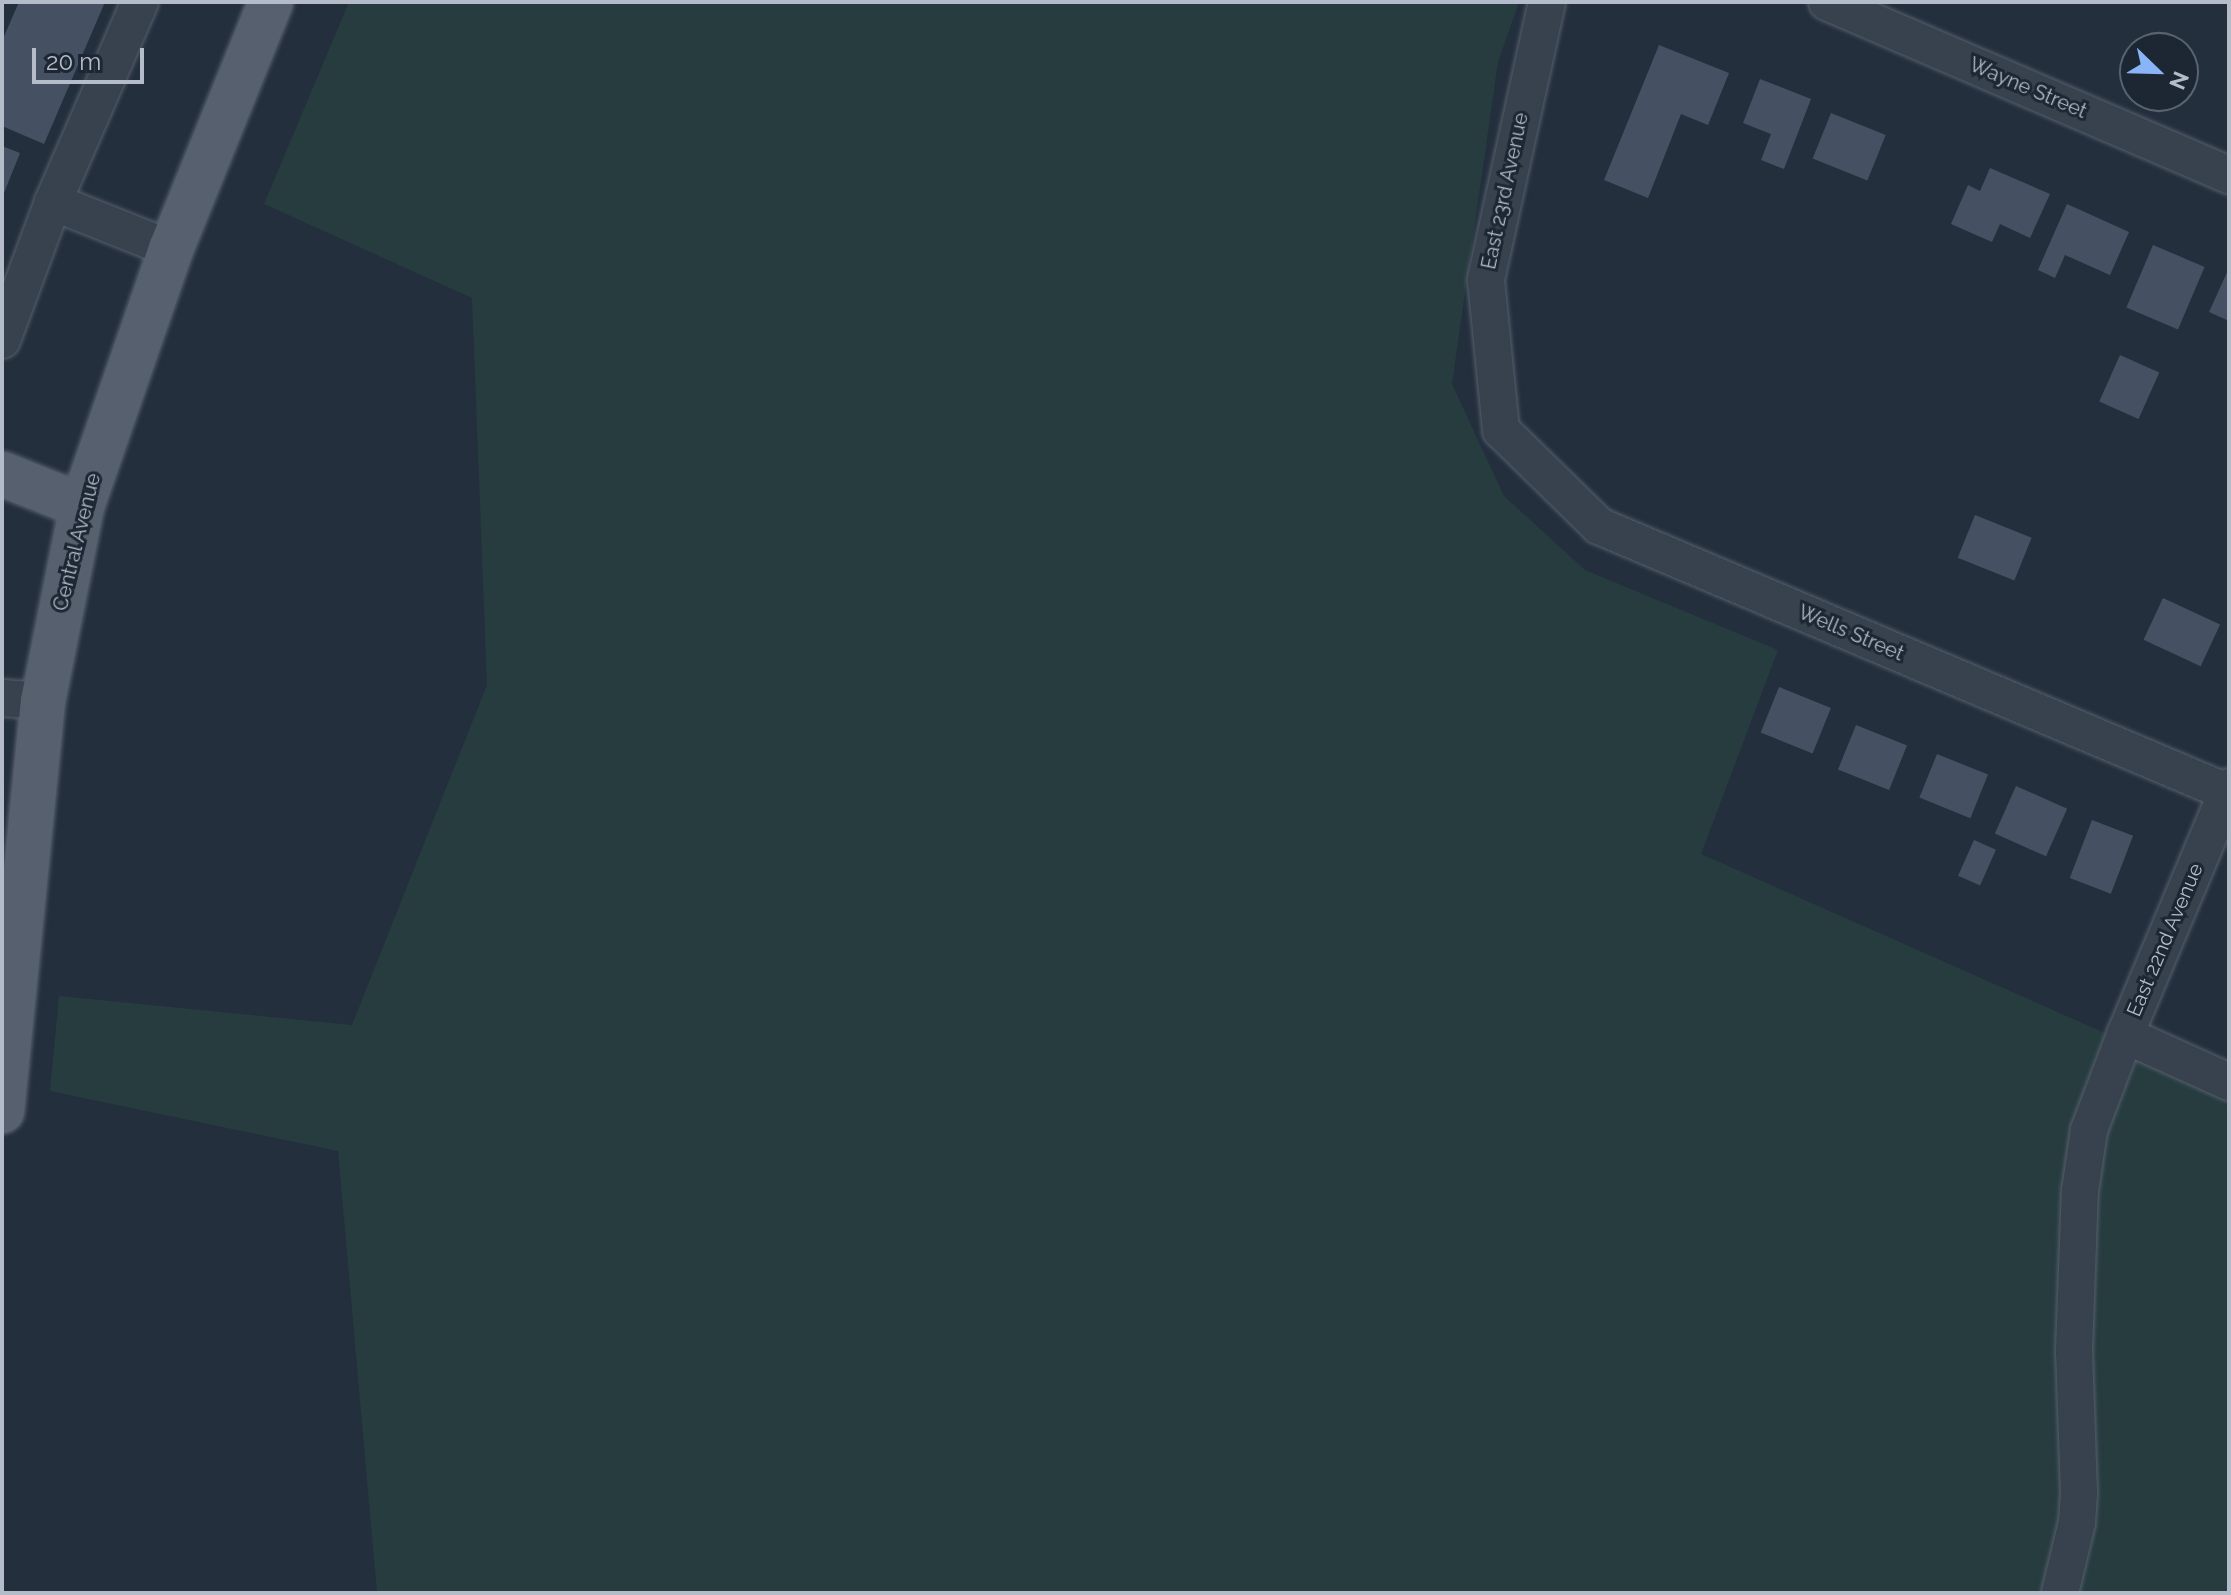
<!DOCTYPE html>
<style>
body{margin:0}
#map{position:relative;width:2231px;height:1595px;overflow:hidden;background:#242f3e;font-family:Raleway,sans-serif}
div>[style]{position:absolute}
.green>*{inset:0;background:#263c3f}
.building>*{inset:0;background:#455162;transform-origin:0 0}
.roads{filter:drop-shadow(0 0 2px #565f6c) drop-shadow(0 0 2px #565f6c)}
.minor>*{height:36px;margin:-18px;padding:0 18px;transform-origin:18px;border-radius:18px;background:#38414e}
.major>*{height:44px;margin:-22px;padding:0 22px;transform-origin:22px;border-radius:22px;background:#56606e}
span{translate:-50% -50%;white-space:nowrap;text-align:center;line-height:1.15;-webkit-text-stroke:6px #1d2633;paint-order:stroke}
.street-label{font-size:20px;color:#b4bcc9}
.frame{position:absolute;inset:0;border:4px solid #b4bcc9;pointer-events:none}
.north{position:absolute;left:2119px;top:32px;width:80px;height:80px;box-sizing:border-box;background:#1d2633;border:2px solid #59626f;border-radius:50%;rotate:113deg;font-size:22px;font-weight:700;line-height:32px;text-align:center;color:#b4bcc9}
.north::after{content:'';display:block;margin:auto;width:28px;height:36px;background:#8ab4f8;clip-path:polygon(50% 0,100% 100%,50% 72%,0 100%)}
.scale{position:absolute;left:32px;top:48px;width:112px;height:36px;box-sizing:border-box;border:4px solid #b4bcc9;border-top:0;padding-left:10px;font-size:24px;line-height:28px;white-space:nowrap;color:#b4bcc9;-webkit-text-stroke:6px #1d2633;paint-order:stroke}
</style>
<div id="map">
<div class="green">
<i style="clip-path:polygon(349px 2px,1519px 2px,1498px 62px,1452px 384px,1504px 496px,1585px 570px,1778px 650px,1701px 854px,2229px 1088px,2229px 1593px,377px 1593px,338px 1151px,50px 1091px,59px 996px,352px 1025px,487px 685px,472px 298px,264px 204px)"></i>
</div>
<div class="building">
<i style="clip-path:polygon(19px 2px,105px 2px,44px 144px,2px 126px,2px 41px)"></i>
<i style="clip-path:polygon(1659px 45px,1729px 73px,1708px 125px,1681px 114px,1648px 198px,1604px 180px)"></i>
<i style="clip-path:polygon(1760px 79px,1811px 99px,1784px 169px,1761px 160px,1771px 134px,1743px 123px)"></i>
<i style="left:1831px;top:113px;width:59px;height:49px;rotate:22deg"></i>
<i style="clip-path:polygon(2px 146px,20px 153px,2px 198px)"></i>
<i style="clip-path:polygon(1990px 168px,2050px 194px,2030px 238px,2000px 224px,1992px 242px,1951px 224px,1968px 185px,1980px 191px)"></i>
<i style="clip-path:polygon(2067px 204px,2129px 232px,2110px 275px,2065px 255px,2055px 278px,2038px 270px)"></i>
<i style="left:2153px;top:245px;width:56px;height:68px;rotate:23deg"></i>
<i style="clip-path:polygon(2229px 268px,2229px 321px,2209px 312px)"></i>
<i style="left:2120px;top:355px;width:43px;height:51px;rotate:24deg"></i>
<i style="left:1975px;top:515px;width:61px;height:46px;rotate:22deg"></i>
<i style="left:2163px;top:598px;width:63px;height:46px;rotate:25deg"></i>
<i style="left:1779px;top:687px;width:56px;height:49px;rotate:22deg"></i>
<i style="left:1856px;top:725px;width:55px;height:48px;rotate:22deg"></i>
<i style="left:1937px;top:754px;width:55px;height:47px;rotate:22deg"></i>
<i style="left:2016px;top:786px;width:56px;height:52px;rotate:24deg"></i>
<i style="left:2092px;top:820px;width:44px;height:62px;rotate:21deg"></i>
<i style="left:1974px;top:840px;width:24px;height:39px;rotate:24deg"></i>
</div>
<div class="roads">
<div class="minor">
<i style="left:1547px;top:2px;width:285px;rotate:102.4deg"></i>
<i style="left:1486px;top:280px;width:151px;rotate:84.3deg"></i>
<i style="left:1501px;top:430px;width:137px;rotate:44.4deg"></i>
<i style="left:1599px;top:526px;width:684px;rotate:22.97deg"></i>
<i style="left:1827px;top:2px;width:438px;rotate:23.3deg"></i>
<i style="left:53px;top:202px;width:127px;rotate:21.7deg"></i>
<i style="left:2px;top:340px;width:147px;rotate:-69.7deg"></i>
<i style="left:53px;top:202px;width:218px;rotate:-66.5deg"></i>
<i style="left:2px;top:698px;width:41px;rotate:4.2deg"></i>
<i style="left:2125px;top:1035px;width:114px;rotate:24.3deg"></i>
<i style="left:2060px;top:1593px;width:73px;rotate:-76.5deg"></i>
<i style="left:2077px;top:1522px;width:29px;rotate:-86deg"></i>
<i style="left:2079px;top:1493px;width:142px;rotate:-92deg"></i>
<i style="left:2074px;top:1351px;width:160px;rotate:-87.9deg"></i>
<i style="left:2080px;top:1191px;width:62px;rotate:-81.6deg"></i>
<i style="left:2089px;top:1130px;width:102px;rotate:-69.2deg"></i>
<i style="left:2125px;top:1035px;width:269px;rotate:-67.2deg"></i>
</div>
<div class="major">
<i style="left:2px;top:474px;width:86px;rotate:21.8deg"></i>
<i style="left:2px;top:1111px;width:412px;rotate:-84.3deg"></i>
<i style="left:43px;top:701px;width:199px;rotate:-78.7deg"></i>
<i style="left:82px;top:506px;width:272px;rotate:-70.9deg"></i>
<i style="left:171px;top:249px;width:266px;rotate:-68deg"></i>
</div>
</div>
<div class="street-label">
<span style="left:2028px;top:88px;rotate:23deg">Wayne Street</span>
<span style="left:1505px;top:191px;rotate:-78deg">East 23rd Avenue</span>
<span style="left:77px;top:542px;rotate:-76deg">Central Avenue</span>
<span style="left:1851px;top:633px;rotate:23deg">Wells Street</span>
<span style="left:2165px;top:940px;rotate:-67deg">East 22nd Avenue</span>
</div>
<div class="frame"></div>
<div class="north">N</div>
<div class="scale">20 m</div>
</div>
